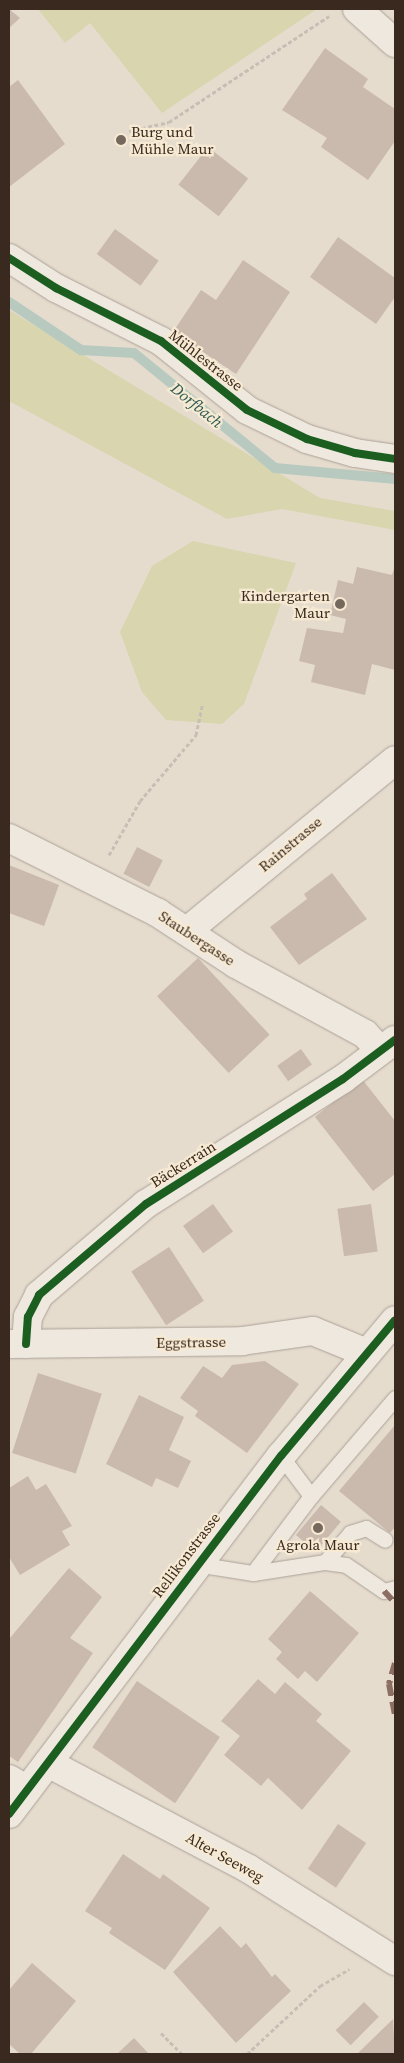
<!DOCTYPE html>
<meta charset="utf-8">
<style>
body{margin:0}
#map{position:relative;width:404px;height:2063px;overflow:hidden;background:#e6dcce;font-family:"Source Serif 4",serif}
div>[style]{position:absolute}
.green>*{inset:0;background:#d8d5af}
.stream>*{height:10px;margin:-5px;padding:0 5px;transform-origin:5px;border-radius:5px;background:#b8cabf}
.building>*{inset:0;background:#cabaae;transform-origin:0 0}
.path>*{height:3px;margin-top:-1.5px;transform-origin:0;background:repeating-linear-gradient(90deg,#c7bfb6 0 4px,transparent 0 6.5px)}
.roads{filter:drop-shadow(0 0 1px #aba196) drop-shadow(0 0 1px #aba196)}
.lane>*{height:15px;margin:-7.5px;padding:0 7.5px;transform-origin:7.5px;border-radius:7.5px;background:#eee8df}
.street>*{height:28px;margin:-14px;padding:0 14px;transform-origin:14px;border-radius:14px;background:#eee8df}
.secondary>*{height:28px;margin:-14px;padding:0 14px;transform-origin:14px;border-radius:14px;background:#eee8df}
.quiet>*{height:6px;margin-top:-3px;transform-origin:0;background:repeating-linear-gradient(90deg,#8d6e63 0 12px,transparent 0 18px)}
.cycleway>*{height:8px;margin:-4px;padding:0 4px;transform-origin:4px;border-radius:4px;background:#1b5e20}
.dots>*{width:14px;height:14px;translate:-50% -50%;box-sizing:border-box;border:2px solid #f7ead3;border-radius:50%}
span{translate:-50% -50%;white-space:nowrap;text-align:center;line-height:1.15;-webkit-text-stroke:4.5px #f7ead3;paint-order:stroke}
.poi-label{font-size:15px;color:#3a291e}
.left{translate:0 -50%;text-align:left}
.right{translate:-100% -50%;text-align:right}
.street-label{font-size:15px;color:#3a291e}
.water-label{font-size:16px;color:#2c5b54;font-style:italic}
.frame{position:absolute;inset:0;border:10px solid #3a291e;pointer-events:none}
</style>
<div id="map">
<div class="green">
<i style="clip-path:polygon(38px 9px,317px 9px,162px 113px,90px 23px,65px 43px)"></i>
<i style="clip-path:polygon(9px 310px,320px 498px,395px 511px,395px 530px,282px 509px,227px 519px,9px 401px)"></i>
<i style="clip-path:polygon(193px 541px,296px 563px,244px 704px,222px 724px,166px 720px,142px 692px,120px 632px,152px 566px)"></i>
</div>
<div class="stream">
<i style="left:9px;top:302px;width:87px;rotate:33.7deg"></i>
<i style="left:81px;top:350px;width:53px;rotate:3.2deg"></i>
<i style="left:134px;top:353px;width:182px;rotate:39.2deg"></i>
<i style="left:275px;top:468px;width:121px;rotate:5.2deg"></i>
</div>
<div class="building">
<i style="clip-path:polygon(9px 9px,20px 18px,9px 28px)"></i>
<i style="clip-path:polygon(325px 48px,368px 79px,363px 87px,395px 109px,395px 141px,368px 180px,321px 147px,327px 138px,282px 110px)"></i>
<i style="clip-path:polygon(18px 80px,65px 144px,9px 187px,9px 87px)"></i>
<i style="left:208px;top:147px;width:51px;height:48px;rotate:38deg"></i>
<i style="left:115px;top:229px;width:54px;height:31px;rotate:36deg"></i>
<i style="clip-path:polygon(338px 237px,395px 278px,395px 297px,376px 324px,310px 277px)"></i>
<i style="clip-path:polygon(243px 260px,290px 292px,236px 374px,173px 332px,201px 290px,216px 300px)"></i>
<i style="clip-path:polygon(395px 566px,395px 670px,372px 664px,365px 695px,311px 682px,315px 665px,299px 661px,307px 628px,343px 633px,346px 619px,330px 615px,338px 580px,353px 584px,357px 567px,392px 575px)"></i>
<i style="left:137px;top:847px;width:29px;height:30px;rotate:27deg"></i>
<i style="clip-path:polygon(9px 865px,59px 885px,44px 926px,9px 913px)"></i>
<i style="clip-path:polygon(332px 873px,367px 919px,299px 965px,270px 927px,307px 899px,304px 894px)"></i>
<i style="left:198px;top:958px;width:105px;height:56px;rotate:47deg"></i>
<i style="left:301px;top:1049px;width:19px;height:29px;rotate:55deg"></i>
<i style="clip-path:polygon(362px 1079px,395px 1121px,395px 1174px,373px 1191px,315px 1117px)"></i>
<i style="left:213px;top:1204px;width:34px;height:37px;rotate:54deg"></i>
<i style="left:371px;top:1204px;width:48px;height:34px;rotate:82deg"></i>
<i style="left:169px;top:1247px;width:64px;height:45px;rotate:57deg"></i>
<i style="clip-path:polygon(265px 1361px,299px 1384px,247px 1453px,195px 1416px,198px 1411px,180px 1398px,203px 1366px,222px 1378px,232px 1365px)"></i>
<i style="left:38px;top:1373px;width:67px;height:84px;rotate:18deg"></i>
<i style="clip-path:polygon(139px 1395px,184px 1417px,169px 1450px,191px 1461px,178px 1488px,156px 1478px,152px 1487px,106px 1464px)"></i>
<i style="clip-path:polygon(395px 1425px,395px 1527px,390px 1533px,339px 1491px)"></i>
<i style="clip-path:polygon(28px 1476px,36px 1490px,46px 1484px,72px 1526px,62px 1531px,70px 1545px,20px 1575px,9px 1557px,9px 1488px)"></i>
<i style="left:321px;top:1505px;width:26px;height:39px;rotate:40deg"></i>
<i style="clip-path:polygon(69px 1568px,102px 1597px,70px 1638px,93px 1653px,18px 1762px,9px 1756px,9px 1639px)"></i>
<i style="clip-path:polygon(310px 1591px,359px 1633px,317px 1682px,305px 1671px,298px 1679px,276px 1659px,282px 1652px,268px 1639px)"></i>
<i style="clip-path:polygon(258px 1679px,275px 1694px,285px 1682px,322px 1714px,316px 1721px,351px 1751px,302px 1810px,268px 1778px,261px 1786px,224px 1755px,240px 1736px,221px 1721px)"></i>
<i style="left:137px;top:1681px;width:100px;height:80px;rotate:34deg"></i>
<i style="left:338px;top:1824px;width:34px;height:54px;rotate:34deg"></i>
<i style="clip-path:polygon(123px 1854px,160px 1879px,163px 1874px,210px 1908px,165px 1970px,109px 1933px,112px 1928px,85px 1911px)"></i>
<i style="clip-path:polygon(220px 1926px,241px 1948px,246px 1943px,272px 1977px,275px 1974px,291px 1991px,236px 2043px,173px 1972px)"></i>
<i style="clip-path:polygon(32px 1963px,76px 2001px,31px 2054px,20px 2054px,9px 2044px,9px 1990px)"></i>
<i style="left:364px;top:2002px;width:21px;height:40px;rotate:45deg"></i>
<i style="clip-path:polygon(393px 2019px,395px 2054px,357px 2054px)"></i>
<i style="clip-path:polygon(134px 2038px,149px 2054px,117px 2054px)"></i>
</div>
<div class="path">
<i style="left:129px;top:131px;width:41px;rotate:-12.7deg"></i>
<i style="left:169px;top:122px;width:192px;rotate:-33.5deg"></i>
<i style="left:109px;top:855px;width:62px;rotate:-60.1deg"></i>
<i style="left:140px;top:801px;width:87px;rotate:-49.7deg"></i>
<i style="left:196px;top:735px;width:30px;rotate:-78deg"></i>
<i style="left:161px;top:2033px;width:30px;rotate:45deg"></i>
<i style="left:247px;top:2054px;width:100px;rotate:-43deg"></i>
<i style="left:320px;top:1986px;width:34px;rotate:-30deg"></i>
</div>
<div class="roads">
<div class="lane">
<i style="left:281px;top:1456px;width:50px;rotate:53.1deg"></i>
<i style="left:325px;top:1562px;width:38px;rotate:-49deg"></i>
<i style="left:350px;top:1533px;width:17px;rotate:-17deg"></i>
<i style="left:366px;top:1528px;width:22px;rotate:32deg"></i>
<i style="left:196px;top:1564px;width:58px;rotate:9deg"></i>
<i style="left:253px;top:1573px;width:96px;rotate:-53deg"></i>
<i style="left:311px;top:1496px;width:129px;rotate:-49.4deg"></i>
<i style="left:253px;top:1573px;width:73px;rotate:-8.7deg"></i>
<i style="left:325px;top:1562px;width:21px;rotate:8deg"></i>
<i style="left:346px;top:1565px;width:46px;rotate:34.4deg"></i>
<i style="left:384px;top:1591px;width:11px;rotate:-15deg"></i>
</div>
<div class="street">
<i style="left:357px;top:9px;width:51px;rotate:41.8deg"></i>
<i style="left:9px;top:258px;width:56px;rotate:32.6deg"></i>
<i style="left:56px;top:288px;width:118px;rotate:26.8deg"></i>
<i style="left:161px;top:341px;width:110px;rotate:38.7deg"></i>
<i style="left:247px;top:410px;width:67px;rotate:25.8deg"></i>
<i style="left:307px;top:439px;width:50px;rotate:16.3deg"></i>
<i style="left:355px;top:453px;width:40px;rotate:8.5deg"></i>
<i style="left:9px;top:838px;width:167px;rotate:26.7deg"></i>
<i style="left:158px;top:913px;width:93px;rotate:33.2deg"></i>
<i style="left:236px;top:964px;width:147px;rotate:28.5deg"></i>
<i style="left:365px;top:1034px;width:21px;rotate:47deg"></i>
<i style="left:187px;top:931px;width:269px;rotate:-39.4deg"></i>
<i style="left:9px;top:1344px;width:233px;rotate:-0.7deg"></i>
<i style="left:242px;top:1341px;width:72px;rotate:-8deg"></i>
<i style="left:313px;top:1331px;width:58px;rotate:22.2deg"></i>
<i style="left:26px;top:1344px;width:27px;rotate:-86deg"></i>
<i style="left:28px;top:1317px;width:25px;rotate:-63deg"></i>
<i style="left:39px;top:1295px;width:140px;rotate:-40.4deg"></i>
<i style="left:146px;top:1204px;width:233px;rotate:-32.4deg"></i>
<i style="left:343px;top:1079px;width:65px;rotate:-36.9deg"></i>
<i style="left:48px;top:1763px;width:227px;rotate:27.8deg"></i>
<i style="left:249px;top:1869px;width:173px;rotate:32.2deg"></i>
<i style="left:9px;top:1779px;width:21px;rotate:31deg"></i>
</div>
<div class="secondary">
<i style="left:9px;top:1814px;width:450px;rotate:-52.8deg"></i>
<i style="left:281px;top:1456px;width:177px;rotate:-50deg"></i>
</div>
</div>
<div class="quiet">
<i style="left:384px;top:1591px;width:16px;rotate:47deg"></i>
<i style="left:395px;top:1663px;width:22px;rotate:106deg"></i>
<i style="left:389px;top:1684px;width:31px;rotate:79deg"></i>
</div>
<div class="cycleway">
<i style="left:9px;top:258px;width:56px;rotate:32.6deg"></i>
<i style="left:56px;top:288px;width:118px;rotate:26.8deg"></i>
<i style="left:161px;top:341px;width:110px;rotate:38.7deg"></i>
<i style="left:247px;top:410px;width:67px;rotate:25.8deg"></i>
<i style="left:307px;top:439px;width:50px;rotate:16.3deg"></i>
<i style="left:355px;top:453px;width:40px;rotate:8.5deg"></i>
<i style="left:26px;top:1344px;width:27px;rotate:-86deg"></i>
<i style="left:28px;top:1317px;width:25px;rotate:-63deg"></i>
<i style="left:39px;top:1295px;width:140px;rotate:-40.4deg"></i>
<i style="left:146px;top:1204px;width:233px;rotate:-32.4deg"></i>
<i style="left:343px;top:1079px;width:65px;rotate:-36.9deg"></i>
<i style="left:9px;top:1814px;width:450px;rotate:-52.8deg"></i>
<i style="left:281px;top:1456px;width:177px;rotate:-50deg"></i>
</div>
<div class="dots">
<i style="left:121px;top:140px;background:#76685c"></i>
<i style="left:340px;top:604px;background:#76685c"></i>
<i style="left:318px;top:1528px;background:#76685c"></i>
</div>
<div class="poi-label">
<span class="left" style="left:131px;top:140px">Burg und<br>Mühle Maur</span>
<span class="right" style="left:330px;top:604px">Kindergarten<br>Maur</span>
<span style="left:318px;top:1545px">Agrola Maur</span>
</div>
<div class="street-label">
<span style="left:206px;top:360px;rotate:38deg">Mühlestrasse</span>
<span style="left:290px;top:844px;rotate:-40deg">Rainstrasse</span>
<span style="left:197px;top:938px;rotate:33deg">Staubergasse</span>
<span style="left:183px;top:1164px;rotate:-32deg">Bäckerrain</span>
<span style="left:191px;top:1342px;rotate:-1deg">Eggstrasse</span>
<span style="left:186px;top:1555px;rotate:-53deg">Rellikonstrasse</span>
<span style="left:225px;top:1857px;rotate:29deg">Alter Seeweg</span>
</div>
<div class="water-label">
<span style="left:197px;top:405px;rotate:39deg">Dorfbach</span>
</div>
<div class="frame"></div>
</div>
